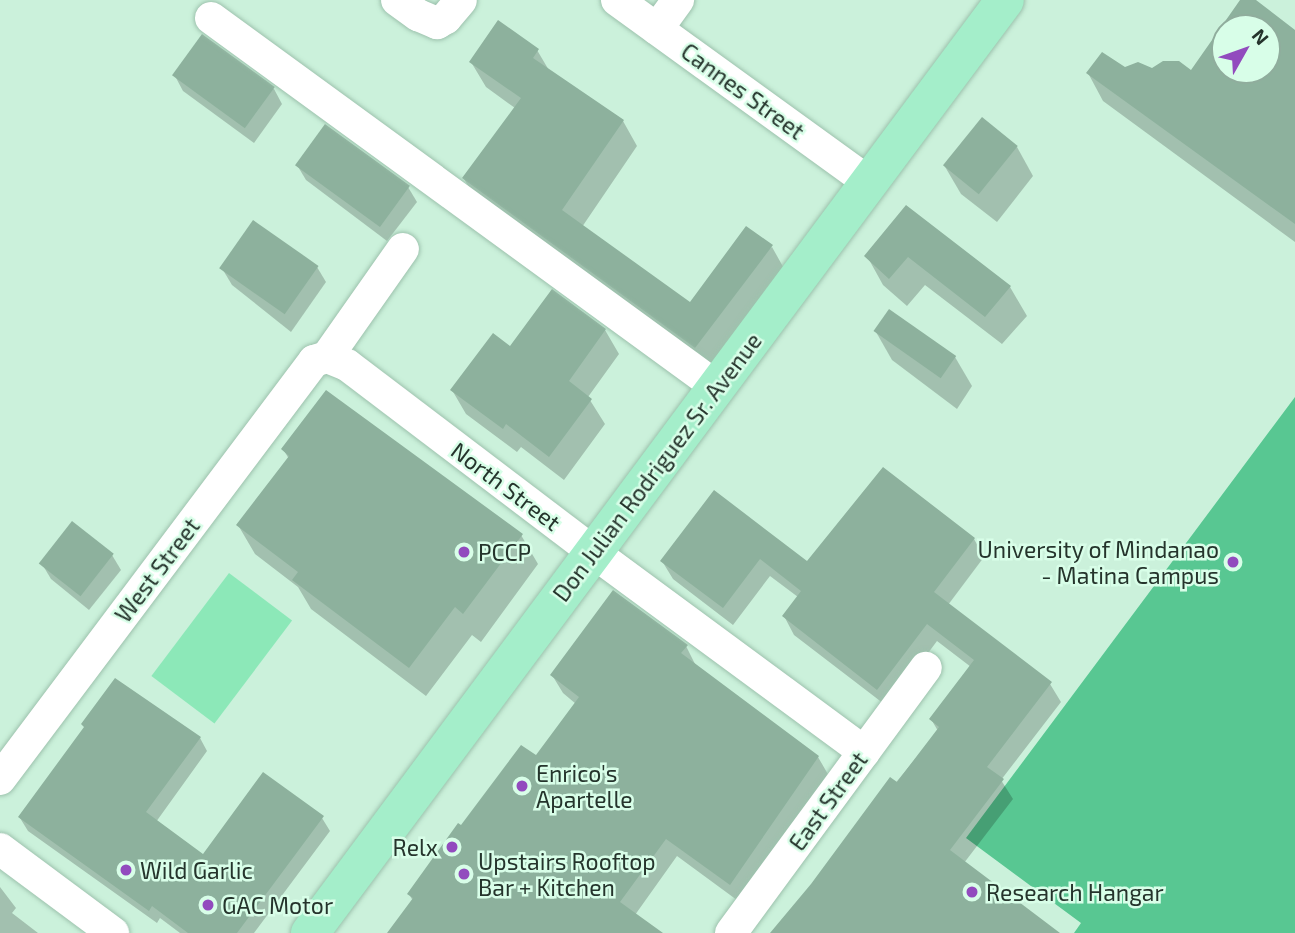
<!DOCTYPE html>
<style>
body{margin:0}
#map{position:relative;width:1295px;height:933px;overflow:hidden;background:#cbf1db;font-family:"Exo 2",sans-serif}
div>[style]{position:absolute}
.green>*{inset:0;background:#8ce8b8;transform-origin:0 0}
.forest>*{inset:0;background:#58c792}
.shadow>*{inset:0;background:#0003}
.building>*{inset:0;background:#8db19d;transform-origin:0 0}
.roads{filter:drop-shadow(0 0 2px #9dc2ad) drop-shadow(0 0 2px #9dc2ad)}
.minor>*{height:32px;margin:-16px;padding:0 16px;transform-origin:16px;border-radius:16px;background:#fff}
.primary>*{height:38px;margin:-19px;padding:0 19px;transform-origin:19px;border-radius:19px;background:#a4eeca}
.dots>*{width:19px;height:19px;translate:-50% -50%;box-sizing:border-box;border:4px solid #d8fee8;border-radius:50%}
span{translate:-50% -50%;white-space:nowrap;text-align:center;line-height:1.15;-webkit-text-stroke:5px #d8fee8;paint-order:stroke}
.street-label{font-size:23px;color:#25342c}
.poi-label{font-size:23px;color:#25342c}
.right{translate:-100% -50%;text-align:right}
.left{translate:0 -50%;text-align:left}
.north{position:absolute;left:1211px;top:14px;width:70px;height:70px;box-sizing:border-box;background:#d8fee8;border:2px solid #90ad9d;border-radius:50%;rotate:50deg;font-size:19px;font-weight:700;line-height:28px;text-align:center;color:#25342c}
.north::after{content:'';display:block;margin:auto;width:24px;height:32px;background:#924bbe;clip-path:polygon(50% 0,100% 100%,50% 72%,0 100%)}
</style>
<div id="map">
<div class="green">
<i style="left:229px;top:573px;width:79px;height:129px;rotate:37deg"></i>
</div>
<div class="forest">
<i style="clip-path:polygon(1295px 397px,1295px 933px,1074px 933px,1081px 923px,966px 838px)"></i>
</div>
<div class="shadow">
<i style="clip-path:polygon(evenodd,1242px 0,1253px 0,1295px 31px,1295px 242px,1103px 101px,1088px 73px,1125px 69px,1192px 73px,1242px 0,1225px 28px,1267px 28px,1267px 70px,1225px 70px,1225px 28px)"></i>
<i style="clip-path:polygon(537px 50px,550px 72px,623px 121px,637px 146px,582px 227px,690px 305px,772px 247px,786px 272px,710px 372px,479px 204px,464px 179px,515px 108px,486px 87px,471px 62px)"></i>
<i style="clip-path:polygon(175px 76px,274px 89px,282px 104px,254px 143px,183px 91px)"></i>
<i style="clip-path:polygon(1017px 147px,1033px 176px,997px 222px,961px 194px,944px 165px)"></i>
<i style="clip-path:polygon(297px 165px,408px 187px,417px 202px,387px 241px,306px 180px)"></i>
<i style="clip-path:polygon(907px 207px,1010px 287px,1027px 316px,1002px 344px,925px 285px,907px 306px,883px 285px,867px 256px)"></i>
<i style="clip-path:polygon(317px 267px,326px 282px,291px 332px,232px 285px,223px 270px)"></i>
<i style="clip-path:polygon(552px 292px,605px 330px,619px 354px,588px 397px,605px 424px,564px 480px,521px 447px,517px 452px,466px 414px,452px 390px,511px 348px)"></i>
<i style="clip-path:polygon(876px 332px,955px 357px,972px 386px,957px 409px,892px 360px)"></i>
<i style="clip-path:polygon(283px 449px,521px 535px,538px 564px,481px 642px,472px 635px,426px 696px,311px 609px,298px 587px,255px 554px,238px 525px,289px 459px)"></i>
<i style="clip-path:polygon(714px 492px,808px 564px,974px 539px,984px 557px,948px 605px,1050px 684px,1061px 702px,1001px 780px,1013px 799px,964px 863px,1052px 933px,773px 933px,938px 731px,931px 719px,971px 667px,937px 641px,888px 707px,794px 635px,784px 616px,798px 597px,770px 576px,733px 625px,673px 579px,662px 561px)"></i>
<i style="clip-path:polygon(112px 555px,121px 570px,89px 610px,51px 579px,42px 564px)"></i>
<i style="clip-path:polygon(686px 646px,696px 666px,818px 757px,829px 776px,741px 903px,677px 856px,635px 915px,659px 933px,389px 933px,413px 901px,409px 894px,462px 828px,536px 758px,576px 704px,563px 693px,552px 675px)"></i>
<i style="clip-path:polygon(200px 738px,207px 751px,156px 822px,203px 857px,322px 818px,330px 831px,254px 933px,180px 933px,160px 918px,157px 923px,28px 831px,20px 818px)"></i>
<i style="clip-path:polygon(0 887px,16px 908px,12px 913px,38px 933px,0 933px)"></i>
</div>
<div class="building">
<i style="clip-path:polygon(evenodd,1240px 0,1256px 0,1295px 30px,1295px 224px,1086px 73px,1102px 52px,1125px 67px,1138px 62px,1152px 68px,1163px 61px,1179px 61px,1191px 70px,1240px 0,1225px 28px,1267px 28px,1267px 70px,1225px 70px,1225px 28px)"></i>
<i style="clip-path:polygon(498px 20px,539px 49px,533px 58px,624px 120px,562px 210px,690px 302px,746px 226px,773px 245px,695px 348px,462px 178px,521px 98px,469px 62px)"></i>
<i style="left:202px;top:34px;width:90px;height:51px;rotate:36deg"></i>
<i style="left:982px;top:117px;width:46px;height:62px;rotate:39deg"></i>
<i style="left:325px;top:124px;width:105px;height:51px;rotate:36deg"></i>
<i style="clip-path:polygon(906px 205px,1011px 286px,985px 317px,908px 257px,889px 279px,864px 256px)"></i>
<i style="left:253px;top:220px;width:80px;height:59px;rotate:35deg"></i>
<i style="clip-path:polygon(552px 289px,606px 329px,569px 381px,592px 399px,549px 457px,506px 424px,503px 429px,450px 390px,493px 333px,510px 346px)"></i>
<i style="left:889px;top:309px;width:82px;height:27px;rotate:35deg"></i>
<i style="clip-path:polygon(326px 390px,523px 534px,463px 614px,455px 607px,409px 668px,292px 580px,298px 572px,236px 525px,289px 456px,281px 449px)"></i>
<i style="clip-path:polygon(883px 467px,975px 538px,934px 592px,1052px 682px,987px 767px,1004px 779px,950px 850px,1060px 933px,770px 933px,811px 884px,890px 777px,897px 782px,939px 727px,929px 719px,974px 660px,927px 624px,877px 690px,782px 616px,801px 591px,760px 559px,723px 608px,660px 561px,714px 490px,807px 561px)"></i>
<i style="left:72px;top:521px;width:53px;height:54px;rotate:38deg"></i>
<i style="clip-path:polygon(613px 590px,688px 645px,681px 653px,819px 756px,730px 885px,666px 839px,620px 902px,663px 933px,387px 933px,413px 898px,407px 894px,458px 823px,461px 825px,521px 745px,536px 755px,579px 697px,550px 675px)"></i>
<i style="clip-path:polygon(115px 678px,201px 737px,146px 812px,203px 854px,263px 772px,324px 816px,237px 933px,188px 933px,152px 906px,149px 911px,18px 817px,84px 727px,81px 724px)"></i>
</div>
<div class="roads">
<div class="minor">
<i style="left:397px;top:0;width:26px;rotate:36deg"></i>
<i style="left:418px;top:15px;width:21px;rotate:23deg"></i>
<i style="left:437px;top:23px;width:10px;rotate:-29deg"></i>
<i style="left:446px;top:18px;width:23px;rotate:-50deg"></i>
<i style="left:617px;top:0;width:312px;rotate:35.9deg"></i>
<i style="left:211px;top:18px;width:626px;rotate:36.1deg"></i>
<i style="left:657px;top:29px;width:36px;rotate:-54deg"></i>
<i style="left:327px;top:357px;width:132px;rotate:-54.9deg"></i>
<i style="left:0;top:779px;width:523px;rotate:-53.09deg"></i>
<i style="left:314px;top:361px;width:14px;rotate:-17deg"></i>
<i style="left:327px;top:357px;width:22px;rotate:22deg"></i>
<i style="left:347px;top:365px;width:309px;rotate:37.2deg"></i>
<i style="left:593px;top:552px;width:337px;rotate:36.4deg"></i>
<i style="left:0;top:849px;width:141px;rotate:36.6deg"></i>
<i style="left:731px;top:933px;width:329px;rotate:-53.7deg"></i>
</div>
<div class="primary">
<i style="left:310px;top:933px;width:1163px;rotate:-53.32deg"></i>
</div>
</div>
<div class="dots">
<i style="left:464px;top:552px;background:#924bbe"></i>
<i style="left:1233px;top:562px;background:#924bbe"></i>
<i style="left:522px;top:786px;background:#924bbe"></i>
<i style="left:452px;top:847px;background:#924bbe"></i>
<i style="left:126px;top:870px;background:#924bbe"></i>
<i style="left:464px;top:874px;background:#924bbe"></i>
<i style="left:972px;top:892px;background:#924bbe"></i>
<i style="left:208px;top:905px;background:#924bbe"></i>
</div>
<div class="street-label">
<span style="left:743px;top:91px;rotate:36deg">Cannes Street</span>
<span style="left:657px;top:467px;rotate:-53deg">Don Julian Rodriguez Sr. Avenue</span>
<span style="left:506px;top:486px;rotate:37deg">North Street</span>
<span style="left:157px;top:570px;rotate:-53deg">West Street</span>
<span style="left:828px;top:801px;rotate:-54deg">East Street</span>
</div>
<div class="poi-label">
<span class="right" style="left:1219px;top:562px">University of Mindanao<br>- Matina Campus</span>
<span class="left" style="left:478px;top:552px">PCCP</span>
<span class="left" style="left:536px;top:786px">Enrico's<br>Apartelle</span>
<span class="right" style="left:438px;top:847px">Relx</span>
<span class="left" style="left:478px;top:874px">Upstairs Rooftop<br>Bar + Kitchen</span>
<span class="left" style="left:140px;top:870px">Wild Garlic</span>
<span class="left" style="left:986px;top:892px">Research Hangar</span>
<span class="left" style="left:222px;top:905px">GAC Motor</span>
</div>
<div class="north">N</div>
</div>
